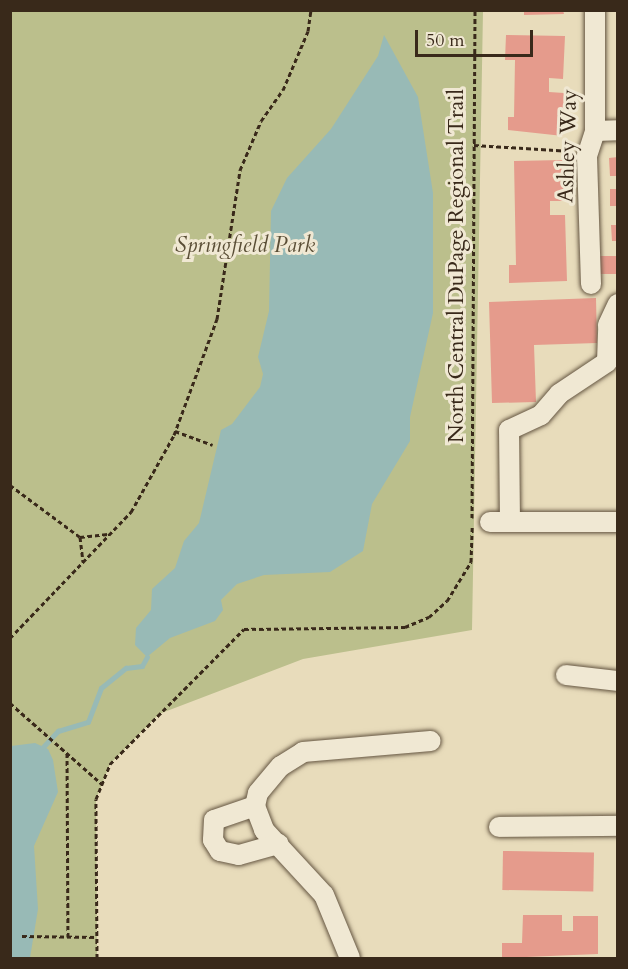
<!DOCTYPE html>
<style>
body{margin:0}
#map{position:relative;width:628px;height:969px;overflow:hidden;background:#e8dcbb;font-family:Cardo,serif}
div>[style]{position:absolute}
.green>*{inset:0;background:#bbbf8c}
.water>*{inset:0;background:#98bab6}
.stream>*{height:4.5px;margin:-2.25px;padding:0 2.25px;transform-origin:2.25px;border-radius:2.25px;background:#98bab6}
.building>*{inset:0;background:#e59b8c;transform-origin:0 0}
.path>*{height:3px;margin-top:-1.5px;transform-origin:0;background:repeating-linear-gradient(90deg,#39291a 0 4.5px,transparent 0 7.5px)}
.roads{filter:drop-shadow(0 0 2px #655642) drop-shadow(0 0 2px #655642)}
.minor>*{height:20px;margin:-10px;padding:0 10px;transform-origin:10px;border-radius:10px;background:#f0e8d3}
span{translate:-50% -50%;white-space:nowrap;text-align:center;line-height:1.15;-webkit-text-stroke:6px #f0e8d3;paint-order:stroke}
.street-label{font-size:22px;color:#39291a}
.park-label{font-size:22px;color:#5a4e36;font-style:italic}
.frame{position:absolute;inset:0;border:12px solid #39291a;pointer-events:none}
.scale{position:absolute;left:415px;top:30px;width:118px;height:27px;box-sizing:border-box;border:3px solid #39291a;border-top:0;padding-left:8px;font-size:18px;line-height:21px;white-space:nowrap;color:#39291a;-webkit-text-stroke:4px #f0e8d3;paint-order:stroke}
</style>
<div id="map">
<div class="green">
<i style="clip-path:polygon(10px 11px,483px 11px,472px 630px,303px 659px,159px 714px,110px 764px,96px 799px,97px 958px,11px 958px)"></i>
</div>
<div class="water">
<i style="clip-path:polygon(384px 35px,418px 97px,433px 193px,433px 313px,410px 417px,410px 441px,372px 504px,363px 551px,330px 572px,264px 575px,237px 584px,221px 600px,223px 610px,215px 621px,170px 638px,147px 657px,135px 645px,136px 628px,151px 610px,152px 589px,175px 568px,184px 541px,199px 523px,221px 430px,232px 424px,260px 387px,263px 374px,258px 357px,269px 311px,271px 211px,287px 178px,331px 129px,378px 56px)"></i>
<i style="clip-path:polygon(35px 743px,48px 749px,53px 760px,58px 792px,34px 846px,38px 909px,30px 958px,11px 958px,11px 746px)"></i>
</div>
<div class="stream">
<i style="left:43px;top:747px;width:22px;rotate:-47deg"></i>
<i style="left:58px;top:731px;width:31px;rotate:-17deg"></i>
<i style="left:88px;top:722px;width:36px;rotate:-69deg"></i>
<i style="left:101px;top:688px;width:32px;rotate:-39deg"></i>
<i style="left:126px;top:668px;width:16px;rotate:-7deg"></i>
<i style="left:142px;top:666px;width:10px;rotate:-61deg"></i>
</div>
<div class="building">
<i style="clip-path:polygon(524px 10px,563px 10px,564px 14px,524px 15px)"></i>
<i style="clip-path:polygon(506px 35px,565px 36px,563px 79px,549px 78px,549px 92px,564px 93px,563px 136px,508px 130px,508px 117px,514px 117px,515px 60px,505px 60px)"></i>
<i style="clip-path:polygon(618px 157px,618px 176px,610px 176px,609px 158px)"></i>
<i style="clip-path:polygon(563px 160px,564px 201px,550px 201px,550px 215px,565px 215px,567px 281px,509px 283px,509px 265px,516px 265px,514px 161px)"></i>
<i style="left:610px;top:189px;width:8px;height:17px"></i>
<i style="clip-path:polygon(611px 225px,618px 225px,618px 241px,612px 241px)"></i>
<i style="left:600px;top:256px;width:18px;height:18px"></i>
<i style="clip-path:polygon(596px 298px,597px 343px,534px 345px,536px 402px,492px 403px,489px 302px)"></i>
<i style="left:503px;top:851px;width:91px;height:39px;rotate:1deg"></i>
<i style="clip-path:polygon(523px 915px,562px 915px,562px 931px,573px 931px,573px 916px,598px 916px,598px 954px,502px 958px,502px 943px,522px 943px)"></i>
</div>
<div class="path">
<i style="left:474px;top:145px;width:97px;rotate:3.5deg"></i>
<i style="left:175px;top:431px;width:40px;rotate:20.2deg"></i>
<i style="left:10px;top:485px;width:87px;rotate:36.6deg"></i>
<i style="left:80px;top:537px;width:25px;rotate:83deg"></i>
<i style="left:472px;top:518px;width:508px;rotate:-89.66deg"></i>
<i style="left:80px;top:537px;width:28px;rotate:-6deg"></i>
<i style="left:10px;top:638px;width:175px;rotate:-46.2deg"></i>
<i style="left:131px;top:512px;width:88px;rotate:-60.8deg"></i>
<i style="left:174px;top:435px;width:124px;rotate:-69.7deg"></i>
<i style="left:217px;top:319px;width:151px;rotate:-81.2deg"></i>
<i style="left:240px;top:170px;width:53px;rotate:-66.8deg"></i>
<i style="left:261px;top:121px;width:38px;rotate:-55deg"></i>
<i style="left:283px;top:90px;width:64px;rotate:-67deg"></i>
<i style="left:308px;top:31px;width:21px;rotate:-82deg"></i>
<i style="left:10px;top:703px;width:123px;rotate:41.4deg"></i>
<i style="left:67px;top:753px;width:184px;rotate:89.7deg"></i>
<i style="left:22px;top:936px;width:75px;rotate:0.8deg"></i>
<i style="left:97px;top:958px;width:159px;rotate:-90.4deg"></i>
<i style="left:96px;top:799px;width:38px;rotate:-68deg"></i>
<i style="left:110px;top:764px;width:190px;rotate:-45.2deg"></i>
<i style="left:244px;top:629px;width:161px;rotate:-0.7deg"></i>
<i style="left:405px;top:627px;width:26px;rotate:-23deg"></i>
<i style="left:429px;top:617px;width:24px;rotate:-42deg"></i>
<i style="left:447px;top:601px;width:46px;rotate:-58.4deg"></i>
<i style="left:471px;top:562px;width:37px;rotate:-88deg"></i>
</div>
<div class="roads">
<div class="minor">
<i style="left:595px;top:131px;width:23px;rotate:-2deg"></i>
<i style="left:591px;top:284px;width:128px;rotate:-91.8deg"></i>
<i style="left:587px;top:156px;width:26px;rotate:-72deg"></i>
<i style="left:595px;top:131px;width:121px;rotate:-90deg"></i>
<i style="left:490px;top:522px;width:128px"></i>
<i style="left:510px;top:522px;width:92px;rotate:-90.6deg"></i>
<i style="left:509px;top:430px;width:35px;rotate:-25deg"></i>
<i style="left:541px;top:415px;width:28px;rotate:-49deg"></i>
<i style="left:559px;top:394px;width:58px;rotate:-33.7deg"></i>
<i style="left:607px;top:362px;width:37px;rotate:-88deg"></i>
<i style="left:608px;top:325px;width:23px;rotate:-65deg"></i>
<i style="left:566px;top:675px;width:52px;rotate:6.6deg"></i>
<i style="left:255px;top:806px;width:13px;rotate:-77deg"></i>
<i style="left:258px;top:793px;width:35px;rotate:-50deg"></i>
<i style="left:281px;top:766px;width:26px;rotate:-32deg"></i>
<i style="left:303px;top:752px;width:128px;rotate:-4.9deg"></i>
<i style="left:255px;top:806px;width:26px;rotate:69deg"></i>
<i style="left:264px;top:830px;width:88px;rotate:47.3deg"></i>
<i style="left:324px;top:895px;width:68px;rotate:67.6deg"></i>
<i style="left:255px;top:806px;width:43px;rotate:161.1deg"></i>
<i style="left:214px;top:820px;width:20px;rotate:93deg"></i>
<i style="left:213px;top:840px;width:13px;rotate:58deg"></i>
<i style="left:220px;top:851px;width:19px;rotate:12deg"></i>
<i style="left:239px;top:855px;width:41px;rotate:-15.8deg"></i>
<i style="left:499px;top:827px;width:119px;rotate:-0.5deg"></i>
</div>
</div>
<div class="street-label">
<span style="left:568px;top:146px;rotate:-88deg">Ashley Way</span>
<span style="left:457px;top:266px;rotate:-90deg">North Central DuPage Regional Trail</span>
</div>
<div class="park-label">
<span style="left:245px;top:246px">Springfield Park</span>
</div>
<div class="frame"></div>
<div class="scale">50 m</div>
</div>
